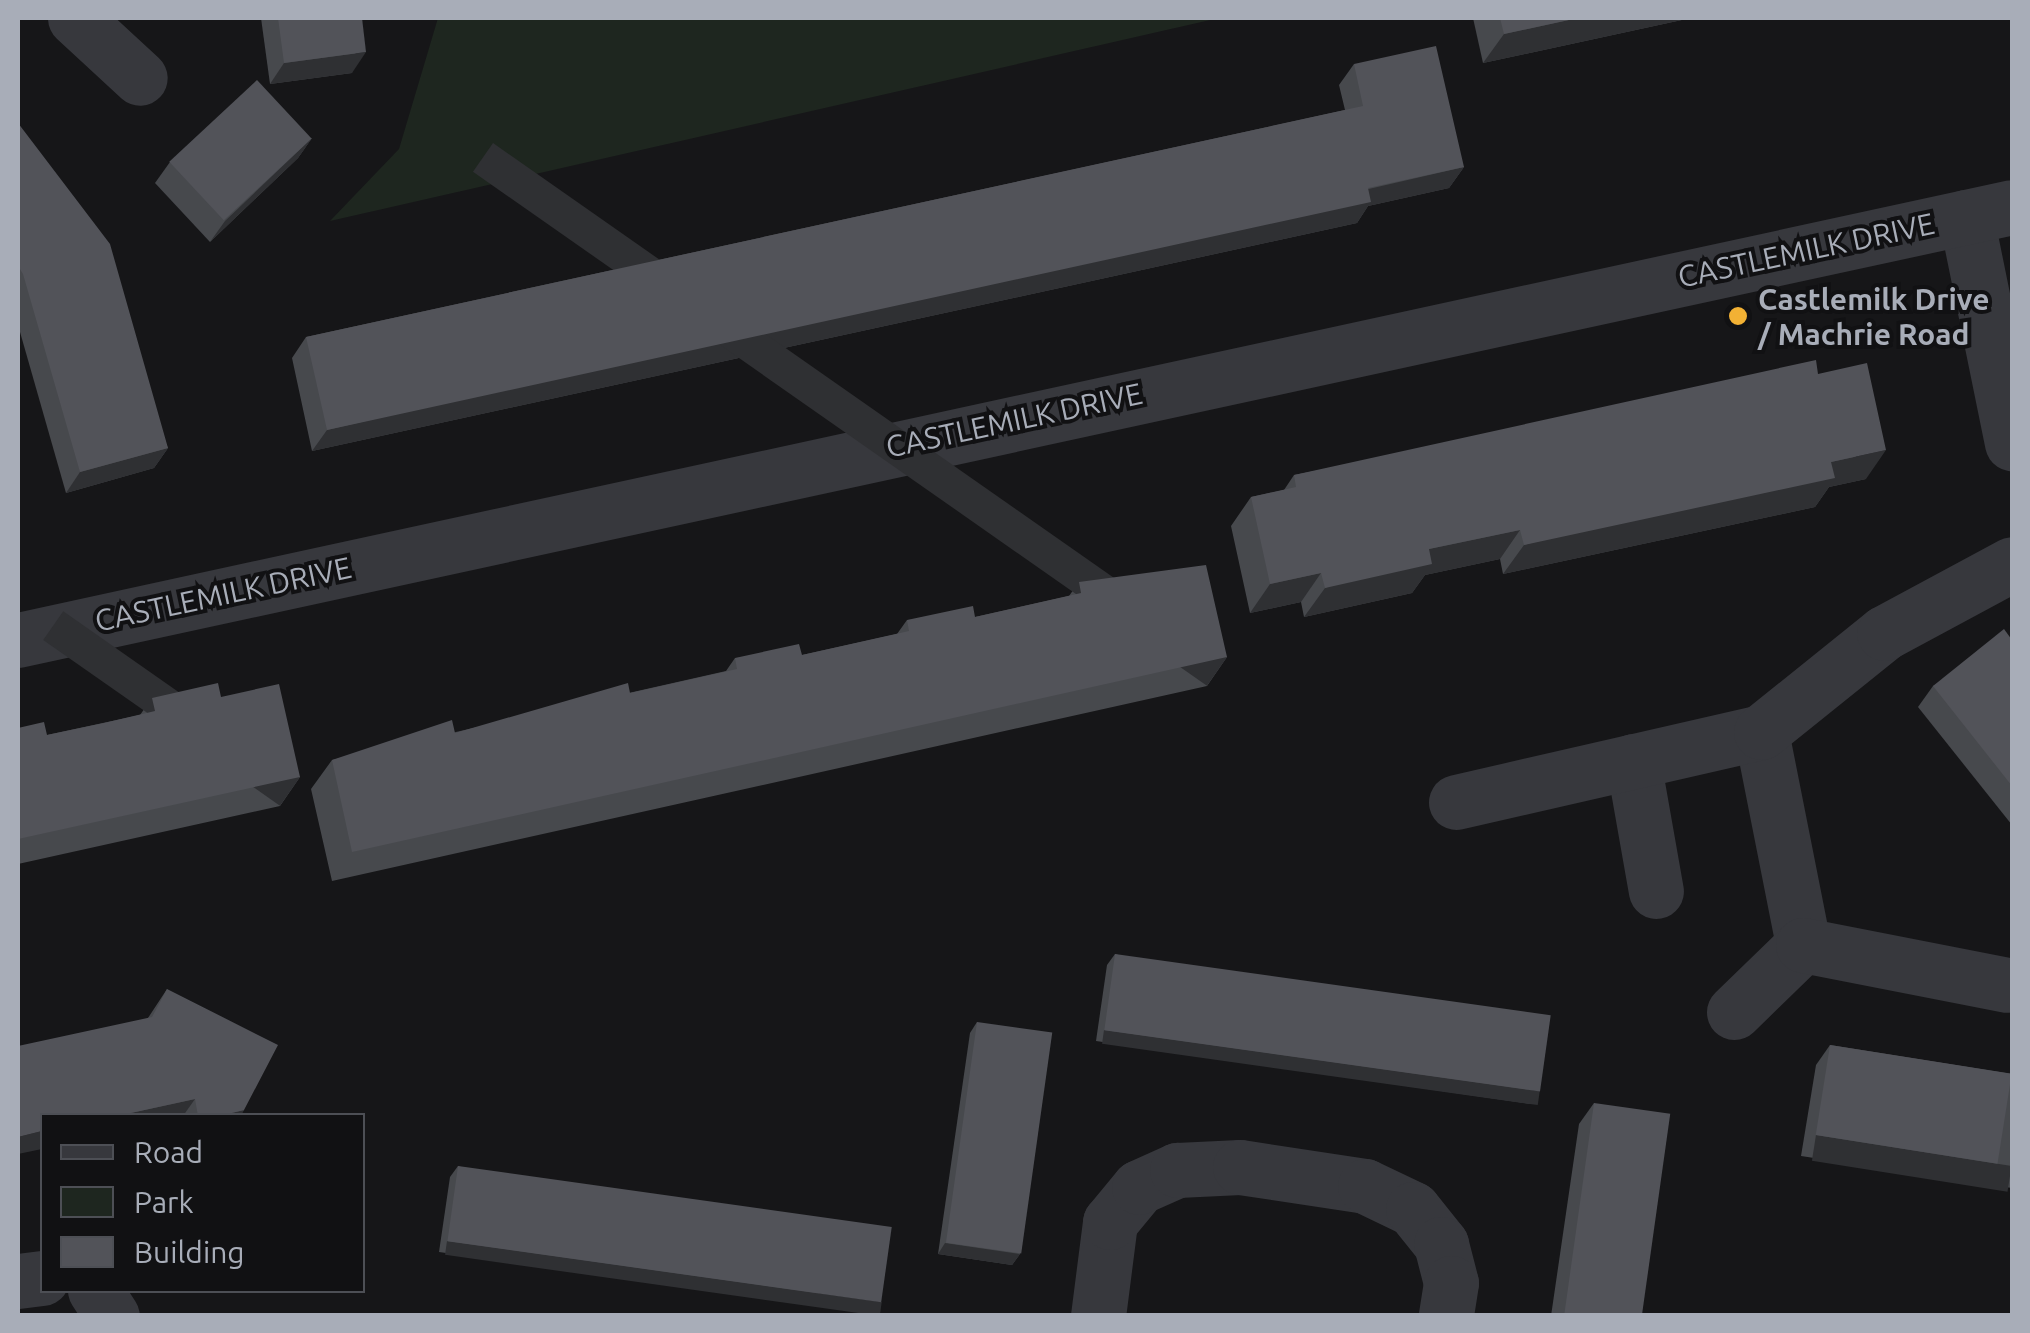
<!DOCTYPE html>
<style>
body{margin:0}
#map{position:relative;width:2030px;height:1333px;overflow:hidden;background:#161618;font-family:Ubuntu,sans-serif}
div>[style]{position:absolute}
.green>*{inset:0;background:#1e261f}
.minor>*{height:55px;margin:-27.5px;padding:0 27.5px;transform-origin:27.5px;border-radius:27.5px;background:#37383d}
.wall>*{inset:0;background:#47494d}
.shaded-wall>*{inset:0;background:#2f3033;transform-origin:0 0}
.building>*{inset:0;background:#525359;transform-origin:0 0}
.dots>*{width:28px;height:28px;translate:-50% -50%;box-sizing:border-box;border:5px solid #111113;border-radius:50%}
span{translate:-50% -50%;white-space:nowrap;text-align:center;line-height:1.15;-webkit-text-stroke:8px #111113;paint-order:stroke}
.street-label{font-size:30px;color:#a8adb8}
.poi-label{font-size:30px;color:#a8adb8;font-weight:700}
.left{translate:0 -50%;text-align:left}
.frame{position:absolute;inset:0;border:20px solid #a8adb8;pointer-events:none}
.legend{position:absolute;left:40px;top:1113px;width:325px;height:180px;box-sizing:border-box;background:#111113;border:2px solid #4d4f55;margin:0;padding:12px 18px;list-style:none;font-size:30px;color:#a8adb8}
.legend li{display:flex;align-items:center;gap:20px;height:50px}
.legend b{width:50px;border:2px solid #4d4f55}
</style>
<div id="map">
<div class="green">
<i style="clip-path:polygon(438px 18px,1219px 18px,330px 221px,399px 149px)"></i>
</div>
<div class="minor">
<i style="left:75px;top:18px;width:88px;rotate:42.7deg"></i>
<i style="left:1966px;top:217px;width:231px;rotate:78.5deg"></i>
<i style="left:18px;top:640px;width:2040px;rotate:-12.25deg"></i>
<i style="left:1761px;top:732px;width:217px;rotate:78.8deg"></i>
<i style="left:1633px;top:761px;width:132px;rotate:80deg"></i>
<i style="left:1456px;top:802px;width:313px;rotate:-12.9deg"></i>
<i style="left:1761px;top:732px;width:158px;rotate:-38.8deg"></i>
<i style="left:1884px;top:633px;width:145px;rotate:-28.3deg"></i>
<i style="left:1734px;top:1012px;width:96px;rotate:-44.2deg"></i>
<i style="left:1803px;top:945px;width:207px;rotate:11.1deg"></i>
<i style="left:18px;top:1281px;width:24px;rotate:-7deg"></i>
<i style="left:95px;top:1290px;width:31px;rotate:57deg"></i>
<i style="left:1098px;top:1316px;width:95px;rotate:-82.7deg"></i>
<i style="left:1110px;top:1222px;width:45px;rotate:-50.4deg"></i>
<i style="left:1139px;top:1187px;width:42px;rotate:-24.1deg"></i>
<i style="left:1177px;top:1170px;width:63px;rotate:-2.7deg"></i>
<i style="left:1240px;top:1167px;width:126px;rotate:8.6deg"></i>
<i style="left:1365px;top:1186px;width:53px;rotate:25.6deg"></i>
<i style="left:1413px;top:1209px;width:45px;rotate:51.3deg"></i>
<i style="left:1441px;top:1244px;width:40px;rotate:75.6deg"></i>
<i style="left:1451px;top:1283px;width:33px;rotate:99deg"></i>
</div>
<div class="wall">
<i style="clip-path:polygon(261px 18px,362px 18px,352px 73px,270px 84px)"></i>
<i style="clip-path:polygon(1473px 18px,1691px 18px,1483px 63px)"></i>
<i style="clip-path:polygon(1354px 64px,1464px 167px,1449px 188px,1368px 206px,1357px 223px,312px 451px,292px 358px,306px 337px,1345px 110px,1339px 85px)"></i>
<i style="clip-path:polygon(18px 123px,168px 448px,154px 468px,66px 493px,18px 325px)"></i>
<i style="clip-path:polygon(312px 138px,298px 158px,210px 242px,155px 183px,170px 162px)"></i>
<i style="clip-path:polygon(1818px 374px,1866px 479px,1829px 487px,1815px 507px,1503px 574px,1500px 559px,1425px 575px,1412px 593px,1304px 617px,1301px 602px,1250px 613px,1231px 526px,1251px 497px,1284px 490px,1294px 475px)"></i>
<i style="clip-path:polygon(1079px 582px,1227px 657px,1207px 686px,332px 881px,311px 789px,332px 760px,726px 671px,735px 658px,802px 655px,897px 634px,907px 620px,975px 617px,1069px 596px)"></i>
<i style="clip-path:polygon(2012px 640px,2012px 825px,1918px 707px,1933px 686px)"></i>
<i style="clip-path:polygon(221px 697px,300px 777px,280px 806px,18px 864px,18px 728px,47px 735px,140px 715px,152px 698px)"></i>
<i style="clip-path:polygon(1115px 954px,1539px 1093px,1531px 1104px,1096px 1041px,1107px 965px)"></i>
<i style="clip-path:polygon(167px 989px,244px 1110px,240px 1116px,42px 1116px,148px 1018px)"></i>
<i style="clip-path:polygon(977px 1022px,1020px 1254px,1012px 1265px,938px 1254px,970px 1033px)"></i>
<i style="clip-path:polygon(1830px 1045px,2012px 1074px,2012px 1188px,1801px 1156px,1816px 1065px)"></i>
<i style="clip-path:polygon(1594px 1103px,1640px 1316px,1551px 1316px,1579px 1124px)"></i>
<i style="clip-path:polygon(458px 1166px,874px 1313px,439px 1252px,450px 1177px)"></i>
</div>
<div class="shaded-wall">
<i style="clip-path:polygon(1578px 18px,1691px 18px,1483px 63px,1504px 34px)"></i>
<i style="clip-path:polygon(366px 52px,352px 73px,270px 84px,284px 63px)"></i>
<i style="clip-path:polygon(312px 138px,298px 158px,210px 242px,225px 221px)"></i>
<i style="clip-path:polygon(1464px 167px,1449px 188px,1368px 206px,1357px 223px,312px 451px,327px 430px)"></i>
<i style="clip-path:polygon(168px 448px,154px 468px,66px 493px,80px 472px)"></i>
<i style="clip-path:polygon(1886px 450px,1866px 479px,1829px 487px,1815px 507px,1503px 574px,1524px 545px,1831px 462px)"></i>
<i style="clip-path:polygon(1520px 530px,1500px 559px,1425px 575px,1412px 593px,1304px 617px,1325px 588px,1429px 549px)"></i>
<i style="clip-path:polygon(1321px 573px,1301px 602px,1250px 613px,1270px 584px)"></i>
<i style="left:1227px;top:657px;width:35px;height:896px;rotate:125deg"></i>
<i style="left:300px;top:777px;width:35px;height:289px;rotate:125deg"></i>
<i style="left:1104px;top:1030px;width:440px;height:14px;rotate:8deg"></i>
<i style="clip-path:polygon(195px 1099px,183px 1116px,117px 1116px)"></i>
<i style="clip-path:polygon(244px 1110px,240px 1116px,219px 1116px)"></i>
<i style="clip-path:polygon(42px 1131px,42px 1149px,18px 1154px,18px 1137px)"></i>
<i style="left:1816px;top:1135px;width:198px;height:26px;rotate:9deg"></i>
<i style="left:447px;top:1241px;width:439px;height:14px;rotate:8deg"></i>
<i style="clip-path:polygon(945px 1243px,1020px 1254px,1012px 1265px,938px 1254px)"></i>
</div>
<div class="building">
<i style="clip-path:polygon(278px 18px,362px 18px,366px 52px,284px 63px)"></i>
<i style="clip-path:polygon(1500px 18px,1578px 18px,1504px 34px)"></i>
<i style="clip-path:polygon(1436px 46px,1464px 167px,1368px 188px,1371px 202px,327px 430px,306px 337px,1363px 106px,1354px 64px)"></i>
<i style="left:257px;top:80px;width:80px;height:120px;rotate:47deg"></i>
<i style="clip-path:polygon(18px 123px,110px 244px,168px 448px,80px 472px,23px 274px,18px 266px)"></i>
<i style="clip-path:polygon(1816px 360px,1818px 374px,1867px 363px,1886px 450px,1831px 462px,1835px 478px,1524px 545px,1520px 530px,1429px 549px,1432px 564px,1325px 588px,1321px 573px,1270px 584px,1251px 497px,1296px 487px,1294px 475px)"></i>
<i style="clip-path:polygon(1206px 565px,1227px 657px,352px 852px,332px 760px,452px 720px,455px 733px,628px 683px,630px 693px,737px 669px,735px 658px,799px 644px,802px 655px,909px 631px,907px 620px,973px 606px,975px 617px,1081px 593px,1079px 582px)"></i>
<i style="clip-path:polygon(2004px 629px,2012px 640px,2012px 786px,1933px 686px)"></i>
<i style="clip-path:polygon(218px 683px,221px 697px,279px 684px,300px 777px,18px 839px,18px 728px,44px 722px,47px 735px,104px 723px,155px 711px,152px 698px)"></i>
<i style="left:1115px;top:954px;width:440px;height:77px;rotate:8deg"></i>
<i style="clip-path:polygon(167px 989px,278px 1045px,244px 1110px,219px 1116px,198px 1116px,195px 1099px,117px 1116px,42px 1116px,42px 1131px,18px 1137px,18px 1046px,152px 1017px)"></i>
<i style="left:977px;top:1022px;width:76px;height:223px;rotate:8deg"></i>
<i style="left:1830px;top:1045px;width:184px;height:91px;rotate:9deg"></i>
<i style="left:1594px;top:1103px;width:77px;height:215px;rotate:8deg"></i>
<i style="left:458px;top:1166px;width:438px;height:76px;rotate:8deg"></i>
</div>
<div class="dots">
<i style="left:1738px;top:316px;background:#f2b134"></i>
</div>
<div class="street-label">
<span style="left:1806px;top:250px;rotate:-12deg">CASTLEMILK DRIVE</span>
<span style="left:1014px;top:420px;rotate:-12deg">CASTLEMILK DRIVE</span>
<span style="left:223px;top:594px;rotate:-12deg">CASTLEMILK DRIVE</span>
</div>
<div class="poi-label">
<span class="left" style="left:1758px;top:316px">Castlemilk Drive<br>/ Machrie Road</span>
</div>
<div class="frame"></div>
<ul class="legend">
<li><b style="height:12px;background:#37383d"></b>Road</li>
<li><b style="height:28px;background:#1e261f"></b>Park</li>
<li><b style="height:28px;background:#525359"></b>Building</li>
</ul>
</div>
